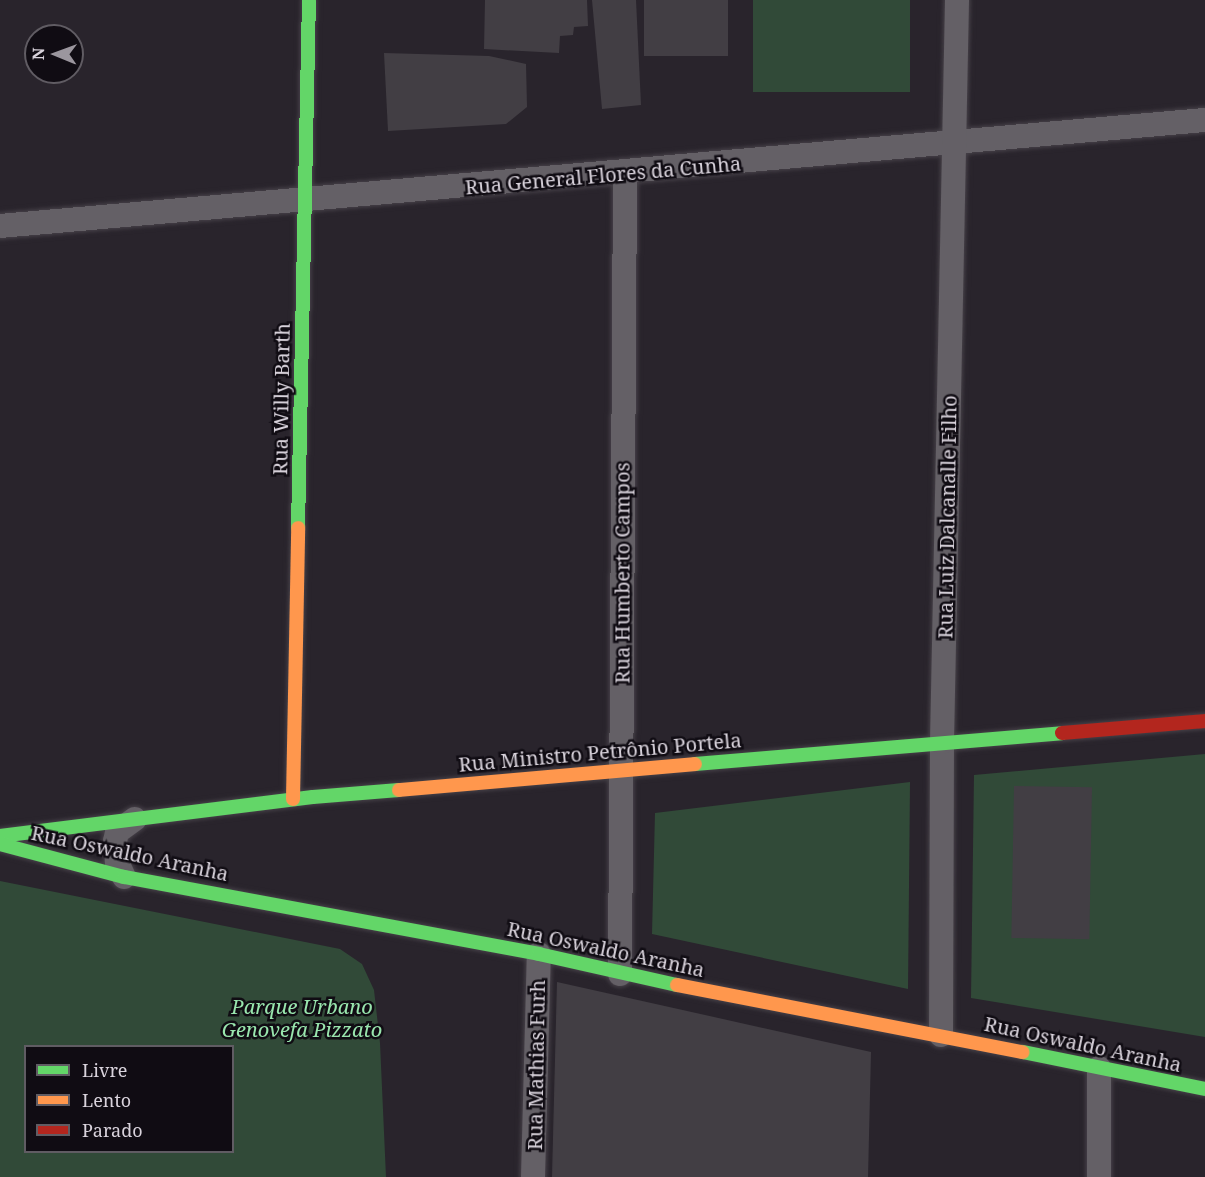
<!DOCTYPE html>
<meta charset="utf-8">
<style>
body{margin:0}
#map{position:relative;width:1205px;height:1177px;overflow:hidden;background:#29242c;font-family:"Noto Serif",serif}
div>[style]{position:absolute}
.green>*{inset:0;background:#314a38;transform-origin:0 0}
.building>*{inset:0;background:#423e44;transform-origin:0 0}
.roads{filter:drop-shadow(0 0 2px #464148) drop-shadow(0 0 2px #464148)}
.street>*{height:24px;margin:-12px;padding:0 12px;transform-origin:12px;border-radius:12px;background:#646066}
.fast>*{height:14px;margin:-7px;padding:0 7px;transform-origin:7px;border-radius:7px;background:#63d668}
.slow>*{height:14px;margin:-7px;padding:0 7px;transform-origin:7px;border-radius:7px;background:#ff974d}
.jam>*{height:14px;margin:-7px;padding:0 7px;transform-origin:7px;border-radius:7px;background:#b3261e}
span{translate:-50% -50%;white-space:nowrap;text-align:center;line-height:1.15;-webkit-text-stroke:5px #100c13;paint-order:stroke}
.street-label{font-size:20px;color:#d9d3dc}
.park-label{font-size:20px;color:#99e6ae;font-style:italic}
.legend{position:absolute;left:24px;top:1045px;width:210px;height:108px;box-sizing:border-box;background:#100c13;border:2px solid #605c63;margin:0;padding:8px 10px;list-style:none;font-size:18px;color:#d9d3dc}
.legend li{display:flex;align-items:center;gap:12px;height:30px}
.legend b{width:30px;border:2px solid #605c63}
.north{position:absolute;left:24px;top:24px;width:60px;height:60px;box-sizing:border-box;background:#100c13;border:2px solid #605c63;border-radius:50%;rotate:271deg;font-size:16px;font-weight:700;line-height:24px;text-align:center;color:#d9d3dc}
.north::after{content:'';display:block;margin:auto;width:21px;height:27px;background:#9b969e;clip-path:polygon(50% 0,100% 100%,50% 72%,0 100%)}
</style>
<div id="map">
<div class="green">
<i style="left:753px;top:0;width:157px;height:92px"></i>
<i style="clip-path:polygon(1205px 754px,1205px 1037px,971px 998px,974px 775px)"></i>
<i style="clip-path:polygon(910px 782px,908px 989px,652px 934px,655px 813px)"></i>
<i style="clip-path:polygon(evenodd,0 881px,340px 949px,362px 964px,374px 990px,380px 1043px,386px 1177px,0 1177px,0 881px,232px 1046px,232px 1152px,26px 1152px,26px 1046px,232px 1046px)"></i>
</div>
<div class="building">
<i style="clip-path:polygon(485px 0,587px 0,588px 26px,574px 27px,573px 35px,560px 36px,559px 53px,484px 49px)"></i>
<i style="clip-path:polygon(592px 0,636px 0,641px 105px,602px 109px)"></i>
<i style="left:644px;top:0;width:84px;height:56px"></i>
<i style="clip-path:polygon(384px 53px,489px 56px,526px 64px,527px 107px,506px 124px,388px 131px)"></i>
<i style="left:1014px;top:786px;width:78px;height:152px;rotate:1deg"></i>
<i style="clip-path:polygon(557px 982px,871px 1052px,868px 1177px,552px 1177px)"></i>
</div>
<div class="roads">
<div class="street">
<i style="left:0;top:226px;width:1210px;rotate:-5.03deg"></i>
<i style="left:124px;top:877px;width:17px;rotate:-115deg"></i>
<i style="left:117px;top:862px;width:21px;rotate:-95deg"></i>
<i style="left:115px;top:841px;width:9px;rotate:-77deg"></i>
<i style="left:117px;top:832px;width:22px;rotate:-36deg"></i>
<i style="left:620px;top:974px;width:801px;rotate:-89.64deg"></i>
<i style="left:941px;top:1035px;width:293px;rotate:-89.8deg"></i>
<i style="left:942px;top:742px;width:742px;rotate:-88.84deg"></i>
<i style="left:1099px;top:1068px;width:109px;rotate:90deg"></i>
<i style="left:533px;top:1177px;width:223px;rotate:-88.5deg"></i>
</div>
<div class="fast">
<i style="left:298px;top:528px;width:528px;rotate:-88.81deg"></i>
<i style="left:695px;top:764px;width:368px;rotate:-4.8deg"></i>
<i style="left:0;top:836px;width:315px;rotate:-7.1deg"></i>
<i style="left:313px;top:797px;width:86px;rotate:-4.7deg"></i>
<i style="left:0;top:844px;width:128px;rotate:14.9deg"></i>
<i style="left:124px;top:877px;width:422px;rotate:10.5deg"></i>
<i style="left:539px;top:954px;width:141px;rotate:12.7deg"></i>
<i style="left:1023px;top:1052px;width:186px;rotate:11.5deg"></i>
</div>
<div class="slow">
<i style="left:399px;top:790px;width:297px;rotate:-5deg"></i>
<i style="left:293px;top:799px;width:271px;rotate:-88.9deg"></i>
<i style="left:677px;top:985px;width:352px;rotate:11deg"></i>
</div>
<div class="jam">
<i style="left:1062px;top:733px;width:144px;rotate:-4.8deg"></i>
</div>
</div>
<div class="street-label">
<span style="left:603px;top:175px;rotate:-5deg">Rua General Flores da Cunha</span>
<span style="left:281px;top:399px;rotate:-89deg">Rua Willy Barth</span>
<span style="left:947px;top:517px;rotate:-89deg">Rua Luiz Dalcanalle Filho</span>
<span style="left:622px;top:573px;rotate:-90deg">Rua Humberto Campos</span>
<span style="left:600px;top:752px;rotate:-5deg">Rua Ministro Petrônio Portela</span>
<span style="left:130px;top:853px;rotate:12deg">Rua Oswaldo Aranha</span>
<span style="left:606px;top:949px;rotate:12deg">Rua Oswaldo Aranha</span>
<span style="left:1083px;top:1044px;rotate:12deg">Rua Oswaldo Aranha</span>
<span style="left:536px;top:1065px;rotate:-89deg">Rua Mathias Furh</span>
</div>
<div class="park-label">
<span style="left:302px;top:1018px">Parque Urbano<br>Genovefa Pizzato</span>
</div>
<ul class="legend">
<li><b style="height:8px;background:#63d668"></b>Livre</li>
<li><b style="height:8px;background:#ff974d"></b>Lento</li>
<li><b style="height:8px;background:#b3261e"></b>Parado</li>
</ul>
<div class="north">N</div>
</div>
